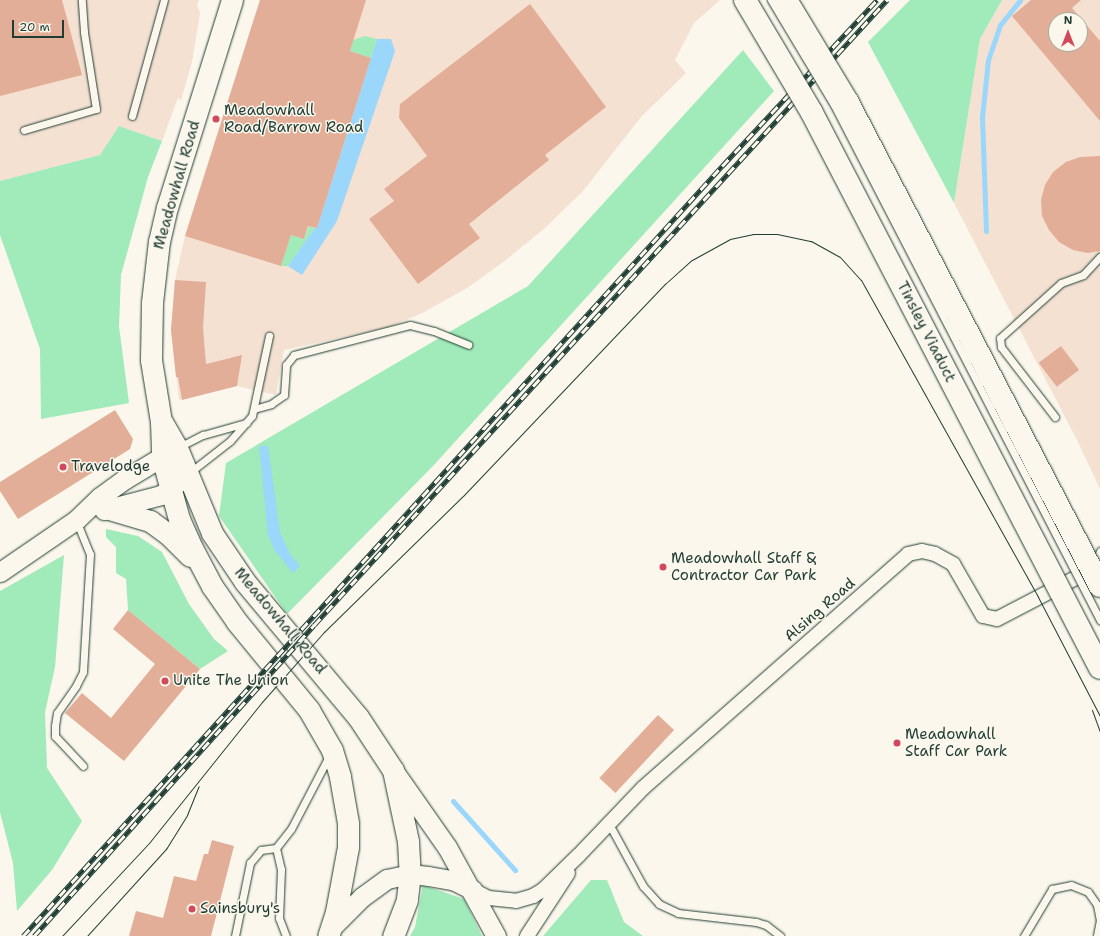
<!DOCTYPE html>
<style>
body{margin:0}
#map{position:relative;width:1100px;height:936px;overflow:hidden;background:#fbf7ec;font-family:"Shantell Sans",sans-serif}
div>[style]{position:absolute}
.built>*{inset:0;background:#f4e1d2}
.green>*{inset:0;background:#a1eab9}
.water>*{inset:0;background:#9bd6fb}
.stream>*{height:5px;margin:-2.5px;padding:0 2.5px;transform-origin:2.5px;border-radius:2.5px;background:#9bd6fb}
.building>*{inset:0;background:#e3ae97;transform-origin:0 0}
.roads{filter:drop-shadow(0 0 1px #1f3d34) drop-shadow(0 0 1px #1f3d34)}
.lane>*{height:7px;margin:-3.5px;padding:0 3.5px;transform-origin:3.5px;border-radius:3.5px;background:#fbf7ec}
.street>*{height:14px;margin:-7px;padding:0 7px;transform-origin:7px;border-radius:7px;background:#fbf7ec}
.secondary>*{height:19px;margin:-9.5px;padding:0 9.5px;transform-origin:9.5px;border-radius:9.5px;background:#fbf7ec}
.primary>*{height:21px;margin:-10.5px;padding:0 10.5px;transform-origin:10.5px;border-radius:10.5px;background:#fbf7ec}
.tram>*{height:1px;margin:-0.5px;padding:0 0.5px;transform-origin:0.5px;border-radius:0.5px;background:#1f3d34}
.rail>*{height:4.5px;margin-top:-2.25px;transform-origin:0;background:repeating-linear-gradient(90deg,#fbf7ec 0 9px,#1f3d34 0 18px);box-sizing:border-box;border-block:1px solid #1f3d34}
.bridges{filter:drop-shadow(0 0 1px #1f3d34) drop-shadow(0 0 1px #1f3d34)}
.lane-bridge>*{height:7px;margin:-3.5px;padding:0 3.5px;transform-origin:3.5px;border-radius:3.5px;background:#fbf7ec}
.highway-bridge>*{height:22px;margin:-11px;padding:0 11px;transform-origin:11px;border-radius:11px;background:#fbf7ec}
.dots>*{width:11px;height:11px;translate:-50% -50%;box-sizing:border-box;border:2px solid #fbf7ec;border-radius:50%}
span{translate:-50% -50%;white-space:nowrap;text-align:center;line-height:1.15;-webkit-text-stroke:3px #fbf7ec;paint-order:stroke}
.poi-label{font-size:15px;color:#1f3d34}
.left{translate:0 -50%;text-align:left}
.street-label{font-size:15px;color:#1f3d34}
.north{position:absolute;left:1048px;top:12px;width:40px;height:40px;box-sizing:border-box;background:#fbf7ec;border:1px solid #a3ada2;border-radius:50%;rotate:0deg;font-size:11px;font-weight:700;line-height:16px;text-align:center;color:#1f3d34}
.north::after{content:'';display:block;margin:auto;width:14px;height:18px;background:#d1495b;clip-path:polygon(50% 0,100% 100%,50% 72%,0 100%)}
.scale{position:absolute;left:12px;top:20px;width:52px;height:18px;box-sizing:border-box;border:2px solid #1f3d34;border-top:0;padding-left:5px;font-size:12px;line-height:14px;white-space:nowrap;color:#1f3d34;-webkit-text-stroke:3px #fbf7ec;paint-order:stroke}
</style>
<div id="map">
<div class="built">
<i style="clip-path:polygon(0 0,199px 0,197px 5px,200px 13px,192px 62px,181px 100px,178px 98px,162px 141px,119px 126px,100px 155px,0 181px)"></i>
<i style="clip-path:polygon(260px 0,720px 0,694px 23px,675px 60px,686px 73px,641px 117px,583px 191px,545px 228px,502px 263px,467px 288px,424px 312px,390px 327px,284px 350px,276px 395px,237px 386px,179px 400px,171px 330px,175px 280px,185px 236px)"></i>
<i style="clip-path:polygon(evenodd,1002px 0,1100px 0,1100px 489px,1079px 444px,954px 203px,980px 39px,1002px 0,1056px 20px,1080px 20px,1080px 44px,1056px 44px,1056px 20px)"></i>
</div>
<div class="green">
<i style="clip-path:polygon(910px 0,1002px 0,980px 39px,954px 203px,868px 42px)"></i>
<i style="clip-path:polygon(365px 36px,377px 39px,371px 58px,350px 51px,353px 40px)"></i>
<i style="clip-path:polygon(743px 50px,774px 91px,433px 466px,287px 614px,219px 516px,226px 463px,528px 286px)"></i>
<i style="clip-path:polygon(119px 126px,162px 141px,148px 177px,121px 275px,119px 326px,129px 403px,41px 419px,40px 349px,0 235px,0 181px,100px 155px)"></i>
<i style="clip-path:polygon(309px 226px,315px 228px,288px 266px,281px 266px,291px 235px,304px 239px)"></i>
<i style="clip-path:polygon(106px 529px,138px 536px,162px 552px,189px 604px,214px 639px,228px 651px,200px 669px,128px 610px,126px 579px,116px 573px,116px 547px,106px 537px)"></i>
<i style="clip-path:polygon(64px 555px,55px 667px,45px 712px,47px 768px,82px 821px,52px 870px,17px 911px,13px 863px,0 812px,0 591px)"></i>
<i style="clip-path:polygon(591px 880px,607px 880px,624px 922px,643px 936px,543px 936px)"></i>
<i style="clip-path:polygon(423px 885px,464px 899px,482px 936px,410px 936px,415px 927px)"></i>
</div>
<div class="water">
<i style="clip-path:polygon(377px 39px,391px 39px,395px 51px,337px 221px,302px 275px,288px 266px,315px 228px,317px 228px)"></i>
<i style="clip-path:polygon(259px 446px,268px 446px,280px 532px,290px 554px,300px 566px,293px 573px,275px 551px,268px 535px)"></i>
</div>
<div class="stream">
<i style="left:986px;top:231px;width:114px;rotate:-92deg"></i>
<i style="left:982px;top:117px;width:57px;rotate:-84deg"></i>
<i style="left:988px;top:60px;width:37px;rotate:-71deg"></i>
<i style="left:1000px;top:25px;width:32px;rotate:-51deg"></i>
<i style="left:453px;top:801px;width:93px;rotate:48.1deg"></i>
</div>
<div class="building">
<i style="clip-path:polygon(0 0,62px 0,82px 75px,0 96px)"></i>
<i style="clip-path:polygon(260px 0,366px 0,350px 51px,371px 58px,317px 228px,308px 226px,304px 239px,291px 235px,281px 266px,185px 236px)"></i>
<i style="clip-path:polygon(evenodd,1031px 0,1081px 0,1072px 8px,1100px 41px,1100px 121px,1012px 16px,1031px 0,1056px 20px,1080px 20px,1080px 44px,1056px 44px,1056px 20px)"></i>
<i style="clip-path:polygon(530px 4px,606px 107px,545px 155px,549px 160px,469px 224px,480px 238px,418px 284px,369px 219px,394px 201px,384px 189px,427px 156px,399px 118px,400px 104px)"></i>
<i style="clip-path:polygon(1100px 156px,1100px 251px,1088px 253px,1073px 250px,1059px 242px,1049px 230px,1042px 216px,1041px 200px,1045px 185px,1053px 172px,1066px 162px,1080px 157px)"></i>
<i style="clip-path:polygon(175px 280px,206px 282px,203px 328px,206px 364px,242px 355px,237px 386px,182px 400px,178px 377px,176px 377px,171px 330px)"></i>
<i style="left:1061px;top:346px;width:30px;height:28px;rotate:53deg"></i>
<i style="clip-path:polygon(115px 410px,133px 439px,130px 449px,18px 519px,0 491px,0 482px)"></i>
<i style="clip-path:polygon(128px 610px,200px 669px,124px 761px,65px 713px,82px 693px,111px 718px,155px 664px,113px 629px)"></i>
<i style="left:658px;top:715px;width:22px;height:86px;rotate:43deg"></i>
<i style="clip-path:polygon(212px 840px,234px 846px,211px 936px,129px 936px,136px 911px,163px 918px,174px 876px,196px 881px,204px 854px,208px 854px)"></i>
</div>
<div class="roads">
<div class="lane">
<i style="left:132px;top:116px;width:120px;rotate:-74.6deg"></i>
<i style="left:24px;top:130px;width:75px;rotate:-16.3deg"></i>
<i style="left:96px;top:109px;width:78px;rotate:-98.9deg"></i>
<i style="left:84px;top:32px;width:32px;rotate:-94deg"></i>
<i style="left:254px;top:409px;width:18px;rotate:-16deg"></i>
<i style="left:271px;top:404px;width:16px;rotate:-35deg"></i>
<i style="left:284px;top:395px;width:30px;rotate:-86deg"></i>
<i style="left:286px;top:365px;width:13px;rotate:-51deg"></i>
<i style="left:294px;top:355px;width:120px;rotate:-14.5deg"></i>
<i style="left:410px;top:325px;width:25px;rotate:14deg"></i>
<i style="left:434px;top:331px;width:37px;rotate:22deg"></i>
<i style="left:1055px;top:417px;width:88px;rotate:-127.6deg"></i>
<i style="left:1001px;top:347px;width:9px;rotate:-96deg"></i>
<i style="left:1000px;top:338px;width:82px;rotate:-42deg"></i>
<i style="left:1061px;top:283px;width:23px;rotate:-20deg"></i>
<i style="left:1083px;top:275px;width:25px;rotate:-47deg"></i>
<i style="left:179px;top:447px;width:27px;rotate:-27deg"></i>
<i style="left:203px;top:435px;width:45px;rotate:-15.6deg"></i>
<i style="left:189px;top:473px;width:52px;rotate:-38deg"></i>
<i style="left:230px;top:441px;width:33px;rotate:-49deg"></i>
<i style="left:252px;top:416px;width:82px;rotate:-78deg"></i>
<i style="left:76px;top:520px;width:37px;rotate:68deg"></i>
<i style="left:90px;top:554px;width:118px;rotate:93.4deg"></i>
<i style="left:83px;top:672px;width:16px;rotate:117deg"></i>
<i style="left:76px;top:686px;width:33px;rotate:125deg"></i>
<i style="left:57px;top:713px;width:13px;rotate:99deg"></i>
<i style="left:55px;top:726px;width:10px;rotate:90deg"></i>
<i style="left:55px;top:736px;width:41px;rotate:47deg"></i>
<i style="left:1093px;top:565px;width:16px;rotate:-63deg"></i>
<i style="left:609px;top:824px;width:71px;rotate:61.3deg"></i>
<i style="left:643px;top:886px;width:24px;rotate:48deg"></i>
<i style="left:659px;top:904px;width:21px;rotate:25deg"></i>
<i style="left:678px;top:913px;width:79px;rotate:6.6deg"></i>
<i style="left:756px;top:922px;width:10px;rotate:17deg"></i>
<i style="left:766px;top:925px;width:18px;rotate:38deg"></i>
<i style="left:276px;top:848px;width:22px;rotate:77deg"></i>
<i style="left:281px;top:869px;width:49px;rotate:92.3deg"></i>
<i style="left:279px;top:918px;width:19px;rotate:69deg"></i>
<i style="left:235px;top:936px;width:75px;rotate:-78.4deg"></i>
<i style="left:250px;top:863px;width:17px;rotate:-50deg"></i>
<i style="left:261px;top:850px;width:15px;rotate:-8deg"></i>
<i style="left:276px;top:848px;width:24px;rotate:-52deg"></i>
<i style="left:291px;top:829px;width:82px;rotate:-62.5deg"></i>
<i style="left:1024px;top:936px;width:55px;rotate:-59.2deg"></i>
<i style="left:1052px;top:889px;width:19px;rotate:-12deg"></i>
<i style="left:1071px;top:885px;width:18px;rotate:22deg"></i>
<i style="left:1088px;top:892px;width:16px;rotate:55deg"></i>
<i style="left:1097px;top:905px;width:15px;rotate:79deg"></i>
<i style="left:1100px;top:920px;width:16px;rotate:101deg"></i>
</div>
<div class="street">
<i style="left:473px;top:890px;width:18px;rotate:27deg"></i>
<i style="left:489px;top:898px;width:27px;rotate:6deg"></i>
<i style="left:516px;top:901px;width:18px;rotate:-16deg"></i>
<i style="left:533px;top:896px;width:12px;rotate:-31deg"></i>
<i style="left:543px;top:890px;width:50px;rotate:-44.2deg"></i>
<i style="left:579px;top:855px;width:93px;rotate:-46.3deg"></i>
<i style="left:643px;top:788px;width:354px;rotate:-41.4deg"></i>
<i style="left:908px;top:554px;width:14px;rotate:-12deg"></i>
<i style="left:922px;top:551px;width:13px;rotate:13deg"></i>
<i style="left:935px;top:554px;width:21px;rotate:29deg"></i>
<i style="left:953px;top:564px;width:60px;rotate:60deg"></i>
<i style="left:983px;top:616px;width:14px;rotate:12deg"></i>
<i style="left:997px;top:619px;width:106px;rotate:-27.5deg"></i>
<i style="left:527px;top:936px;width:75px;rotate:-56.9deg"></i>
</div>
<div class="secondary">
<i style="left:104px;top:510px;width:59px;rotate:-14.7deg"></i>
<i style="left:161px;top:495px;width:26px;rotate:-37deg"></i>
<i style="left:0;top:572px;width:92px;rotate:-34.4deg"></i>
<i style="left:76px;top:520px;width:33px;rotate:-44deg"></i>
<i style="left:100px;top:497px;width:31px;rotate:-36deg"></i>
<i style="left:125px;top:479px;width:58px;rotate:-31deg"></i>
<i style="left:393px;top:770px;width:94px;rotate:55deg"></i>
<i style="left:447px;top:847px;width:102px;rotate:61.2deg"></i>
<i style="left:331px;top:928px;width:44px;rotate:-45deg"></i>
<i style="left:362px;top:897px;width:31px;rotate:-36deg"></i>
<i style="left:387px;top:879px;width:24px;rotate:-12deg"></i>
<i style="left:410px;top:874px;width:18px;rotate:6deg"></i>
<i style="left:428px;top:876px;width:27px;rotate:10deg"></i>
<i style="left:455px;top:881px;width:20px;rotate:27deg"></i>
</div>
<div class="primary">
<i style="left:232px;top:0;width:217px;rotate:107.4deg"></i>
<i style="left:167px;top:207px;width:35px;rotate:103deg"></i>
<i style="left:159px;top:241px;width:61px;rotate:96.5deg"></i>
<i style="left:152px;top:302px;width:58px;rotate:91deg"></i>
<i style="left:151px;top:360px;width:63px;rotate:80.8deg"></i>
<i style="left:161px;top:422px;width:35px;rotate:88deg"></i>
<i style="left:162px;top:457px;width:64px;rotate:74.7deg"></i>
<i style="left:179px;top:519px;width:32px;rotate:66deg"></i>
<i style="left:192px;top:548px;width:43px;rotate:62.2deg"></i>
<i style="left:212px;top:586px;width:44px;rotate:55.2deg"></i>
<i style="left:237px;top:622px;width:114px;rotate:50.7deg"></i>
<i style="left:309px;top:710px;width:46px;rotate:60.1deg"></i>
<i style="left:332px;top:750px;width:28px;rotate:73deg"></i>
<i style="left:340px;top:777px;width:47px;rotate:80.1deg"></i>
<i style="left:348px;top:823px;width:24px;rotate:90deg"></i>
<i style="left:348px;top:847px;width:66px;rotate:100.5deg"></i>
<i style="left:336px;top:912px;width:25px;rotate:108deg"></i>
<i style="left:162px;top:422px;width:30px;rotate:60deg"></i>
<i style="left:177px;top:448px;width:92px;rotate:67.6deg"></i>
<i style="left:212px;top:533px;width:59px;rotate:56deg"></i>
<i style="left:245px;top:582px;width:176px;rotate:50.1deg"></i>
<i style="left:358px;top:717px;width:64px;rotate:56.6deg"></i>
<i style="left:393px;top:770px;width:73px;rotate:78.1deg"></i>
<i style="left:408px;top:841px;width:33px;rotate:87deg"></i>
<i style="left:410px;top:874px;width:26px;rotate:97deg"></i>
<i style="left:407px;top:900px;width:39px;rotate:111deg"></i>
<i style="left:109px;top:509px;width:43px;rotate:16.3deg"></i>
<i style="left:150px;top:521px;width:22px;rotate:36deg"></i>
<i style="left:168px;top:534px;width:31px;rotate:45deg"></i>
</div>
</div>
<div class="tram">
<i style="left:1092px;top:710px;width:23px;rotate:70deg"></i>
<i style="left:62px;top:936px;width:127px;rotate:-46.9deg"></i>
<i style="left:149px;top:843px;width:181px;rotate:-51.3deg"></i>
<i style="left:262px;top:702px;width:94px;rotate:-48.5deg"></i>
<i style="left:324px;top:632px;width:194px;rotate:-44.4deg"></i>
<i style="left:463px;top:496px;width:293px;rotate:-46.4deg"></i>
<i style="left:665px;top:284px;width:36px;rotate:-42deg"></i>
<i style="left:692px;top:260px;width:43px;rotate:-28.9deg"></i>
<i style="left:730px;top:239px;width:24px;rotate:-12deg"></i>
<i style="left:753px;top:234px;width:24px"></i>
<i style="left:777px;top:234px;width:35px;rotate:12deg"></i>
<i style="left:811px;top:241px;width:33px;rotate:29deg"></i>
<i style="left:840px;top:257px;width:31px;rotate:48deg"></i>
<i style="left:861px;top:280px;width:363px;rotate:60.8deg"></i>
<i style="left:1038px;top:597px;width:134px;rotate:62.5deg"></i>
<i style="left:87px;top:936px;width:118px;rotate:-47.8deg"></i>
<i style="left:166px;top:849px;width:40px;rotate:-58deg"></i>
<i style="left:187px;top:815px;width:31px;rotate:-68deg"></i>
</div>
<div class="rail">
<i style="left:23px;top:936px;width:1040px;rotate:-47.77deg"></i>
<i style="left:722px;top:166px;width:227px;rotate:-47deg"></i>
<i style="left:34px;top:936px;width:418px;rotate:-48deg"></i>
<i style="left:314px;top:625px;width:848px;rotate:-47.49deg"></i>
</div>
<div class="bridges">
<div class="lane-bridge">
<i style="left:771px;top:0;width:122px;rotate:59deg"></i>
<i style="left:834px;top:105px;width:580px;rotate:62.68deg"></i>
</div>
<div class="highway-bridge">
<i style="left:745px;top:0;width:131px;rotate:59.3deg"></i>
<i style="left:812px;top:113px;width:625px;rotate:62.57deg"></i>
<i style="left:786px;top:0;width:118px;rotate:58.9deg"></i>
<i style="left:847px;top:101px;width:547px;rotate:62.45deg"></i>
</div>
</div>
<div class="dots">
<i style="left:216px;top:119px;background:#d1495b"></i>
<i style="left:63px;top:467px;background:#d1495b"></i>
<i style="left:663px;top:567px;background:#d1495b"></i>
<i style="left:165px;top:681px;background:#d1495b"></i>
<i style="left:897px;top:743px;background:#d1495b"></i>
<i style="left:192px;top:909px;background:#d1495b"></i>
</div>
<div class="poi-label">
<span class="left" style="left:224px;top:119px">Meadowhall<br>Road/Barrow Road</span>
<span class="left" style="left:71px;top:467px">Travelodge</span>
<span class="left" style="left:671px;top:567px">Meadowhall Staff &amp;<br>Contractor Car Park</span>
<span class="left" style="left:173px;top:681px">Unite The Union</span>
<span class="left" style="left:905px;top:743px">Meadowhall<br>Staff Car Park</span>
<span class="left" style="left:200px;top:909px">Sainsbury's</span>
</div>
<div class="street-label">
<span style="left:177px;top:185px;rotate:-74deg">Meadowhall Road</span>
<span style="left:926px;top:332px;rotate:63deg">Tinsley Viaduct</span>
<span style="left:820px;top:610px;rotate:-41deg">Alsing Road</span>
<span style="left:280px;top:621px;rotate:50deg">Meadowhall Road</span>
</div>
<div class="north">N</div>
<div class="scale">20 m</div>
</div>
